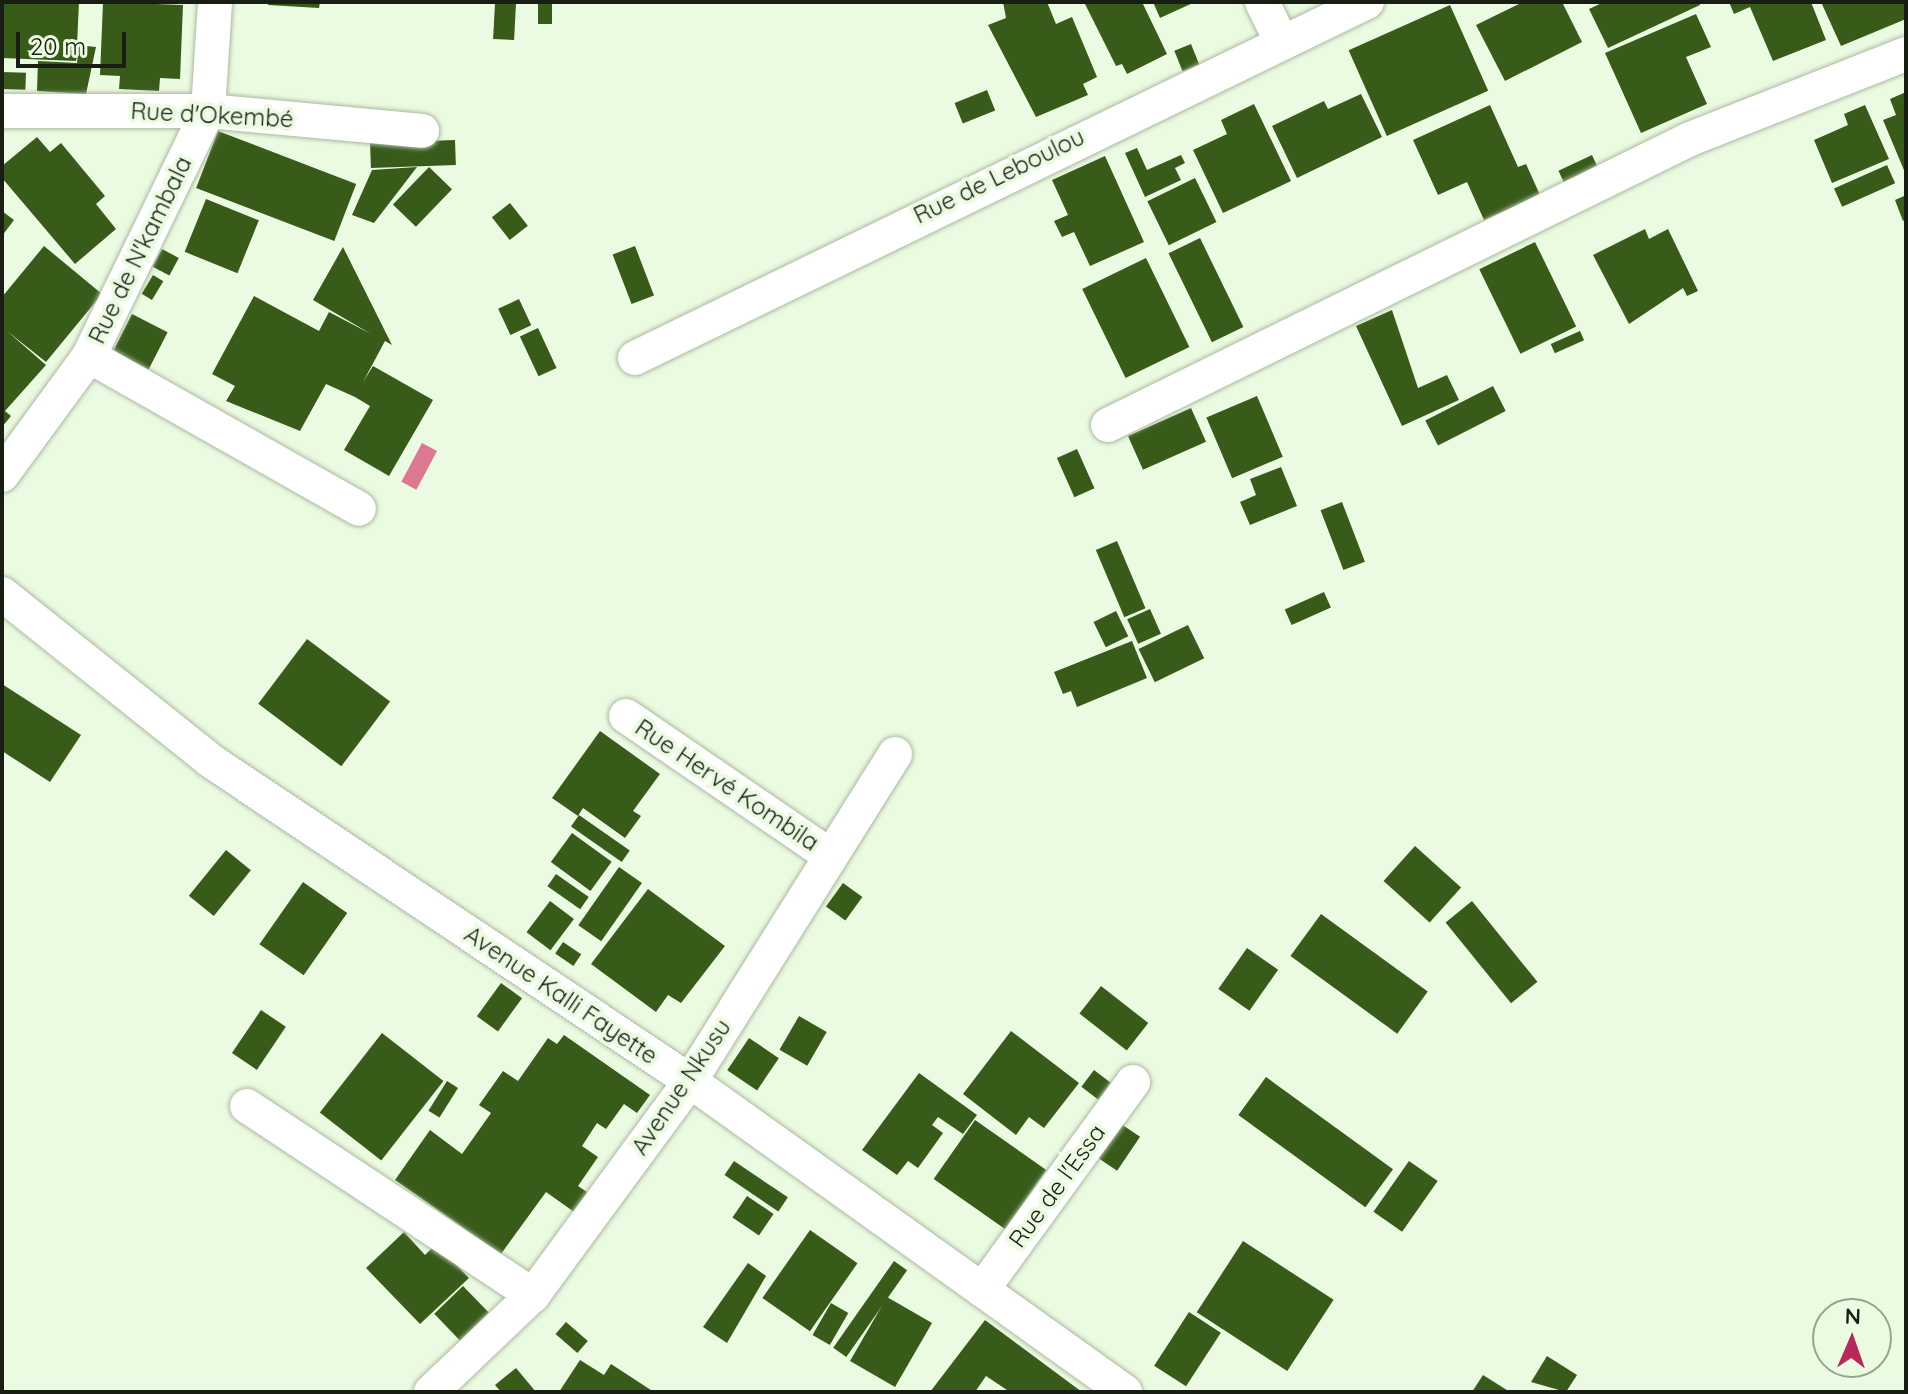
<!DOCTYPE html>
<meta charset="utf-8">
<style>
body{margin:0}
#map{position:relative;width:1908px;height:1394px;overflow:hidden;background:#ebfbe1;font-family:Quicksand,sans-serif}
div>[style]{position:absolute}
.water>*{inset:0;background:#dc7890;transform-origin:0 0}
.building>*{inset:0;background:#385b1a;transform-origin:0 0}
.roads{filter:drop-shadow(0 0 2px #aabaa1) drop-shadow(0 0 2px #aabaa1)}
.street>*{height:34px;margin:-17px;padding:0 17px;transform-origin:17px;border-radius:17px;background:#fff}
span{translate:-50% -50%;white-space:nowrap;text-align:center;line-height:1.15;-webkit-text-stroke:8px #ebfbe1;paint-order:stroke}
.street-label{font-size:24px;color:#191e15}
.frame{position:absolute;inset:0;border:4px solid #191e15;pointer-events:none}
.north{position:absolute;left:1812px;top:1298px;width:80px;height:80px;box-sizing:border-box;background:#ebfbe1;border:2px solid #97a38f;border-radius:50%;rotate:2deg;font-size:22px;font-weight:700;line-height:32px;text-align:center;color:#191e15}
.north::after{content:'';display:block;margin:auto;width:28px;height:36px;background:#b8295b;clip-path:polygon(50% 0,100% 100%,50% 72%,0 100%)}
.scale{position:absolute;left:16px;top:32px;width:110px;height:36px;box-sizing:border-box;border:4px solid #191e15;border-top:0;padding-left:10px;font-size:24px;line-height:28px;white-space:nowrap;color:#191e15;-webkit-text-stroke:6px #ebfbe1;paint-order:stroke}
</style>
<div id="map">
<div class="water">
<i style="left:422px;top:443px;width:17px;height:44px;rotate:28deg"></i>
</div>
<div class="building">
<i style="clip-path:polygon(2px 2px,79px 2px,77px 45px,96px 47px,86px 94px,37px 91px,38px 61px,77px 63px,78px 51px,76px 61px,2px 58px)"></i>
<i style="clip-path:polygon(103px 2px,183px 5px,180px 79px,160px 78px,159px 91px,119px 89px,120px 76px,100px 75px)"></i>
<i style="clip-path:polygon(268px 2px,320px 2px,319px 8px,268px 5px)"></i>
<i style="left:538px;top:2px;width:14px;height:22px"></i>
<i style="clip-path:polygon(1003px 2px,1047px 2px,1056px 24px,1072px 17px,1097px 77px,1083px 84px,1088px 95px,1036px 117px,988px 25px,1006px 18px)"></i>
<i style="clip-path:polygon(1084px 2px,1142px 2px,1167px 54px,1127px 74px,1122px 64px,1116px 66px)"></i>
<i style="clip-path:polygon(1153px 2px,1195px 2px,1160px 18px)"></i>
<i style="clip-path:polygon(1523px 2px,1562px 2px,1582px 42px,1505px 81px,1476px 25px)"></i>
<i style="clip-path:polygon(1604px 2px,1699px 2px,1700px 5px,1608px 48px,1589px 9px)"></i>
<i style="clip-path:polygon(1729px 2px,1811px 2px,1826px 40px,1773px 61px,1750px 7px,1734px 14px)"></i>
<i style="clip-path:polygon(1821px 2px,1906px 2px,1906px 19px,1841px 46px)"></i>
<i style="left:495px;top:3px;width:21px;height:36px;rotate:3deg"></i>
<i style="left:1450px;top:5px;width:94px;height:111px;rotate:66deg"></i>
<i style="clip-path:polygon(1696px 14px,1711px 47px,1686px 57px,1707px 104px,1641px 133px,1605px 53px)"></i>
<i style="left:1191px;top:44px;width:22px;height:18px;rotate:68deg"></i>
<i style="left:2px;top:72px;width:24px;height:17px;rotate:2deg"></i>
<i style="left:987px;top:90px;width:22px;height:35px;rotate:68deg"></i>
<i style="clip-path:polygon(1906px 92px,1906px 175px,1883px 120px,1896px 115px,1890px 99px)"></i>
<i style="clip-path:polygon(1361px 94px,1382px 137px,1297px 178px,1272px 126px,1324px 101px,1328px 109px)"></i>
<i style="clip-path:polygon(1254px 104px,1291px 181px,1223px 213px,1193px 150px,1227px 134px,1221px 120px)"></i>
<i style="clip-path:polygon(1490px 105px,1518px 167px,1526px 164px,1540px 195px,1484px 220px,1467px 182px,1438px 195px,1413px 140px)"></i>
<i style="clip-path:polygon(1865px 105px,1889px 159px,1832px 183px,1814px 140px,1848px 125px,1844px 114px)"></i>
<i style="left:218px;top:131px;width:148px;height:61px;rotate:21deg"></i>
<i style="clip-path:polygon(37px 137px,50px 152px,61px 143px,105px 196px,96px 204px,116px 229px,75px 264px,2px 178px,2px 166px)"></i>
<i style="left:455px;top:140px;width:25px;height:85px;rotate:88deg"></i>
<i style="clip-path:polygon(1137px 148px,1147px 170px,1181px 155px,1185px 163px,1175px 168px,1181px 180px,1145px 197px,1125px 153px)"></i>
<i style="left:1592px;top:155px;width:23px;height:37px;rotate:65deg"></i>
<i style="clip-path:polygon(1105px 156px,1144px 242px,1090px 266px,1074px 232px,1062px 237px,1054px 221px,1068px 215px,1052px 180px)"></i>
<i style="left:1887px;top:165px;width:20px;height:58px;rotate:66deg"></i>
<i style="clip-path:polygon(417px 167px,374px 223px,352px 215px,372px 170px)"></i>
<i style="left:429px;top:167px;width:32px;height:52px;rotate:44deg"></i>
<i style="left:1195px;top:178px;width:49px;height:53px;rotate:64deg"></i>
<i style="clip-path:polygon(1904px 196px,1906px 219px,1903px 221px,1895px 200px)"></i>
<i style="left:206px;top:199px;width:57px;height:57px;rotate:22deg"></i>
<i style="left:510px;top:203px;width:29px;height:23px;rotate:52deg"></i>
<i style="clip-path:polygon(2px 211px,14px 220px,2px 236px)"></i>
<i style="clip-path:polygon(1645px 229px,1649px 239px,1668px 229px,1698px 291px,1687px 296px,1683px 288px,1629px 324px,1593px 255px)"></i>
<i style="left:1200px;top:238px;width:99px;height:35px;rotate:64deg"></i>
<i style="left:1535px;top:242px;width:94px;height:62px;rotate:64deg"></i>
<i style="clip-path:polygon(44px 246px,102px 294px,46px 362px,7px 331px,46px 365px,5px 411px,11px 416px,2px 427px,2px 297px)"></i>
<i style="left:635px;top:246px;width:53px;height:24px;rotate:69deg"></i>
<i style="clip-path:polygon(343px 247px,392px 345px,385px 341px,363px 382px,373px 366px,433px 400px,389px 476px,344px 450px,370px 406px,355px 397px,326px 384px,300px 431px,226px 401px,235px 386px,212px 374px,254px 296px,319px 331px,329px 312px,371px 334px,313px 300px)"></i>
<i style="left:162px;top:249px;width:19px;height:20px;rotate:28deg"></i>
<i style="left:1146px;top:258px;width:99px;height:71px;rotate:64deg"></i>
<i style="left:153px;top:275px;width:12px;height:22px;rotate:31deg"></i>
<i style="left:519px;top:299px;width:29px;height:23px;rotate:65deg"></i>
<i style="clip-path:polygon(1392px 310px,1418px 388px,1447px 375px,1459px 400px,1402px 426px,1356px 326px)"></i>
<i style="left:132px;top:314px;width:40px;height:42px;rotate:27deg"></i>
<i style="left:538px;top:328px;width:44px;height:20px;rotate:65deg"></i>
<i style="left:1580px;top:331px;width:10px;height:32px;rotate:66deg"></i>
<i style="left:1493px;top:386px;width:28px;height:76px;rotate:63deg"></i>
<i style="left:1257px;top:396px;width:66px;height:55px;rotate:67deg"></i>
<i style="left:1191px;top:408px;width:37px;height:69px;rotate:66deg"></i>
<i style="left:1077px;top:449px;width:43px;height:22px;rotate:66deg"></i>
<i style="clip-path:polygon(1281px 467px,1297px 506px,1250px 525px,1240px 502px,1256px 495px,1250px 479px)"></i>
<i style="left:1342px;top:502px;width:64px;height:23px;rotate:69deg"></i>
<i style="left:1117px;top:541px;width:73px;height:23px;rotate:67deg"></i>
<i style="left:1324px;top:592px;width:17px;height:43px;rotate:66deg"></i>
<i style="left:1150px;top:609px;width:27px;height:25px;rotate:66deg"></i>
<i style="left:1116px;top:611px;width:28px;height:25px;rotate:64deg"></i>
<i style="left:1188px;top:625px;width:37px;height:55px;rotate:64deg"></i>
<i style="left:307px;top:639px;width:104px;height:81px;rotate:37deg"></i>
<i style="clip-path:polygon(1132px 641px,1147px 678px,1077px 707px,1071px 691px,1063px 694px,1054px 672px)"></i>
<i style="clip-path:polygon(2px 684px,81px 735px,50px 782px,2px 751px)"></i>
<i style="clip-path:polygon(600px 731px,660px 774px,633px 811px,641px 816px,625px 838px,583px 808px,578px 816px,552px 798px)"></i>
<i style="left:579px;top:815px;width:62px;height:14px;rotate:35deg"></i>
<i style="left:572px;top:833px;width:49px;height:36px;rotate:36deg"></i>
<i style="left:1415px;top:846px;width:62px;height:47px;rotate:42deg"></i>
<i style="left:226px;top:850px;width:32px;height:59px;rotate:39deg"></i>
<i style="left:619px;top:867px;width:28px;height:71px;rotate:35deg"></i>
<i style="left:556px;top:874px;width:40px;height:15px;rotate:35deg"></i>
<i style="left:303px;top:882px;width:54px;height:76px;rotate:35deg"></i>
<i style="left:843px;top:883px;width:24px;height:29px;rotate:36deg"></i>
<i style="clip-path:polygon(648px 889px,725px 946px,681px 1003px,668px 995px,656px 1012px,591px 964px)"></i>
<i style="left:550px;top:901px;width:30px;height:39px;rotate:37deg"></i>
<i style="left:1472px;top:901px;width:104px;height:34px;rotate:51deg"></i>
<i style="left:1321px;top:914px;width:132px;height:52px;rotate:36deg"></i>
<i style="left:563px;top:942px;width:22px;height:14px;rotate:34deg"></i>
<i style="left:1247px;top:948px;width:38px;height:50px;rotate:35deg"></i>
<i style="left:501px;top:983px;width:26px;height:41px;rotate:36deg"></i>
<i style="left:1101px;top:986px;width:60px;height:35px;rotate:38deg"></i>
<i style="left:261px;top:1010px;width:30px;height:52px;rotate:34deg"></i>
<i style="left:799px;top:1016px;width:32px;height:39px;rotate:30deg"></i>
<i style="clip-path:polygon(1011px 1031px,1079px 1083px,1044px 1128px,1029px 1117px,1016px 1135px,963px 1094px)"></i>
<i style="left:382px;top:1033px;width:78px;height:101px;rotate:38deg"></i>
<i style="clip-path:polygon(564px 1035px,650px 1095px,637px 1113px,624px 1104px,606px 1129px,597px 1123px,582px 1146px,598px 1157px,578px 1186px,590px 1194px,577px 1214px,546px 1192px,501px 1254px,395px 1180px,430px 1130px,462px 1154px,491px 1113px,479px 1105px,503px 1071px,518px 1081px,548px 1038px,557px 1044px)"></i>
<i style="left:749px;top:1038px;width:36px;height:39px;rotate:34deg"></i>
<i style="left:1094px;top:1070px;width:21px;height:21px;rotate:37deg"></i>
<i style="clip-path:polygon(919px 1073px,977px 1115px,963px 1134px,938px 1117px,932px 1125px,943px 1133px,918px 1168px,908px 1161px,897px 1175px,862px 1150px)"></i>
<i style="left:1266px;top:1077px;width:157px;height:47px;rotate:36deg"></i>
<i style="left:447px;top:1081px;width:13px;height:35px;rotate:32deg"></i>
<i style="left:975px;top:1120px;width:87px;height:72px;rotate:35deg"></i>
<i style="left:1121px;top:1124px;width:23px;height:41px;rotate:34deg"></i>
<i style="left:734px;top:1161px;width:65px;height:17px;rotate:34deg"></i>
<i style="left:1409px;top:1161px;width:35px;height:62px;rotate:35deg"></i>
<i style="left:747px;top:1196px;width:32px;height:26px;rotate:34deg"></i>
<i style="left:810px;top:1230px;width:58px;height:83px;rotate:35deg"></i>
<i style="clip-path:polygon(404px 1232px,425px 1255px,436px 1244px,469px 1278px,420px 1324px,366px 1268px)"></i>
<i style="left:1243px;top:1241px;width:108px;height:85px;rotate:33deg"></i>
<i style="left:894px;top:1261px;width:16px;height:106px;rotate:35deg"></i>
<i style="clip-path:polygon(748px 1263px,766px 1276px,727px 1343px,703px 1327px)"></i>
<i style="left:463px;top:1286px;width:37px;height:40px;rotate:46deg"></i>
<i style="left:887px;top:1297px;width:52px;height:74px;rotate:30deg"></i>
<i style="left:831px;top:1303px;width:20px;height:37px;rotate:30deg"></i>
<i style="left:1189px;top:1312px;width:38px;height:64px;rotate:33deg"></i>
<i style="clip-path:polygon(985px 1320px,1082px 1392px,1010px 1392px,986px 1376px,975px 1392px,930px 1392px)"></i>
<i style="left:566px;top:1322px;width:29px;height:16px;rotate:41deg"></i>
<i style="clip-path:polygon(1547px 1356px,1577px 1375px,1566px 1392px,1531px 1382px)"></i>
<i style="clip-path:polygon(580px 1360px,604px 1375px,611px 1364px,654px 1392px,559px 1392px)"></i>
<i style="clip-path:polygon(516px 1368px,536px 1392px,501px 1392px,495px 1385px)"></i>
<i style="clip-path:polygon(1483px 1375px,1510px 1392px,1472px 1392px)"></i>
</div>
<div class="roads">
<div class="street">
<i style="left:1262px;top:2px;width:43px;rotate:64deg"></i>
<i style="left:2px;top:111px;width:206px"></i>
<i style="left:208px;top:111px;width:215px;rotate:5.3deg"></i>
<i style="left:89px;top:356px;width:310px;rotate:29.5deg"></i>
<i style="left:635px;top:358px;width:814px;rotate:-25.94deg"></i>
<i style="left:1108px;top:425px;width:648px;rotate:-26.17deg"></i>
<i style="left:1690px;top:139px;width:232px;rotate:-21.5deg"></i>
<i style="left:2px;top:475px;width:147px;rotate:-53.8deg"></i>
<i style="left:89px;top:356px;width:272px;rotate:-64.1deg"></i>
<i style="left:208px;top:111px;width:109px;rotate:-86.3deg"></i>
<i style="left:2px;top:594px;width:268px;rotate:38.6deg"></i>
<i style="left:211px;top:761px;width:576px;rotate:33.75deg"></i>
<i style="left:690px;top:1081px;width:535px;rotate:35.56deg"></i>
<i style="left:626px;top:716px;width:246px;rotate:34.4deg"></i>
<i style="left:247px;top:1106px;width:343px;rotate:33.5deg"></i>
<i style="left:982px;top:1290px;width:257px;rotate:-54deg"></i>
<i style="left:431px;top:1392px;width:141px;rotate:-43.6deg"></i>
<i style="left:533px;top:1295px;width:265px;rotate:-53.7deg"></i>
<i style="left:690px;top:1081px;width:386px;rotate:-57.9deg"></i>
</div>
</div>
<div class="street-label">
<span style="left:212px;top:115px;rotate:3deg">Rue d'Okembé</span>
<span style="left:999px;top:176px;rotate:-26deg">Rue de Leboulou</span>
<span style="left:140px;top:250px;rotate:-64deg">Rue de N'kambala</span>
<span style="left:727px;top:785px;rotate:34deg">Rue Hervé Kombila</span>
<span style="left:561px;top:995px;rotate:34deg">Avenue Kalli Fayette</span>
<span style="left:681px;top:1087px;rotate:-56deg">Avenue Nkusu</span>
<span style="left:1057px;top:1186px;rotate:-54deg">Rue de l'Essa</span>
</div>
<div class="frame"></div>
<div class="north">N</div>
<div class="scale">20 m</div>
</div>
